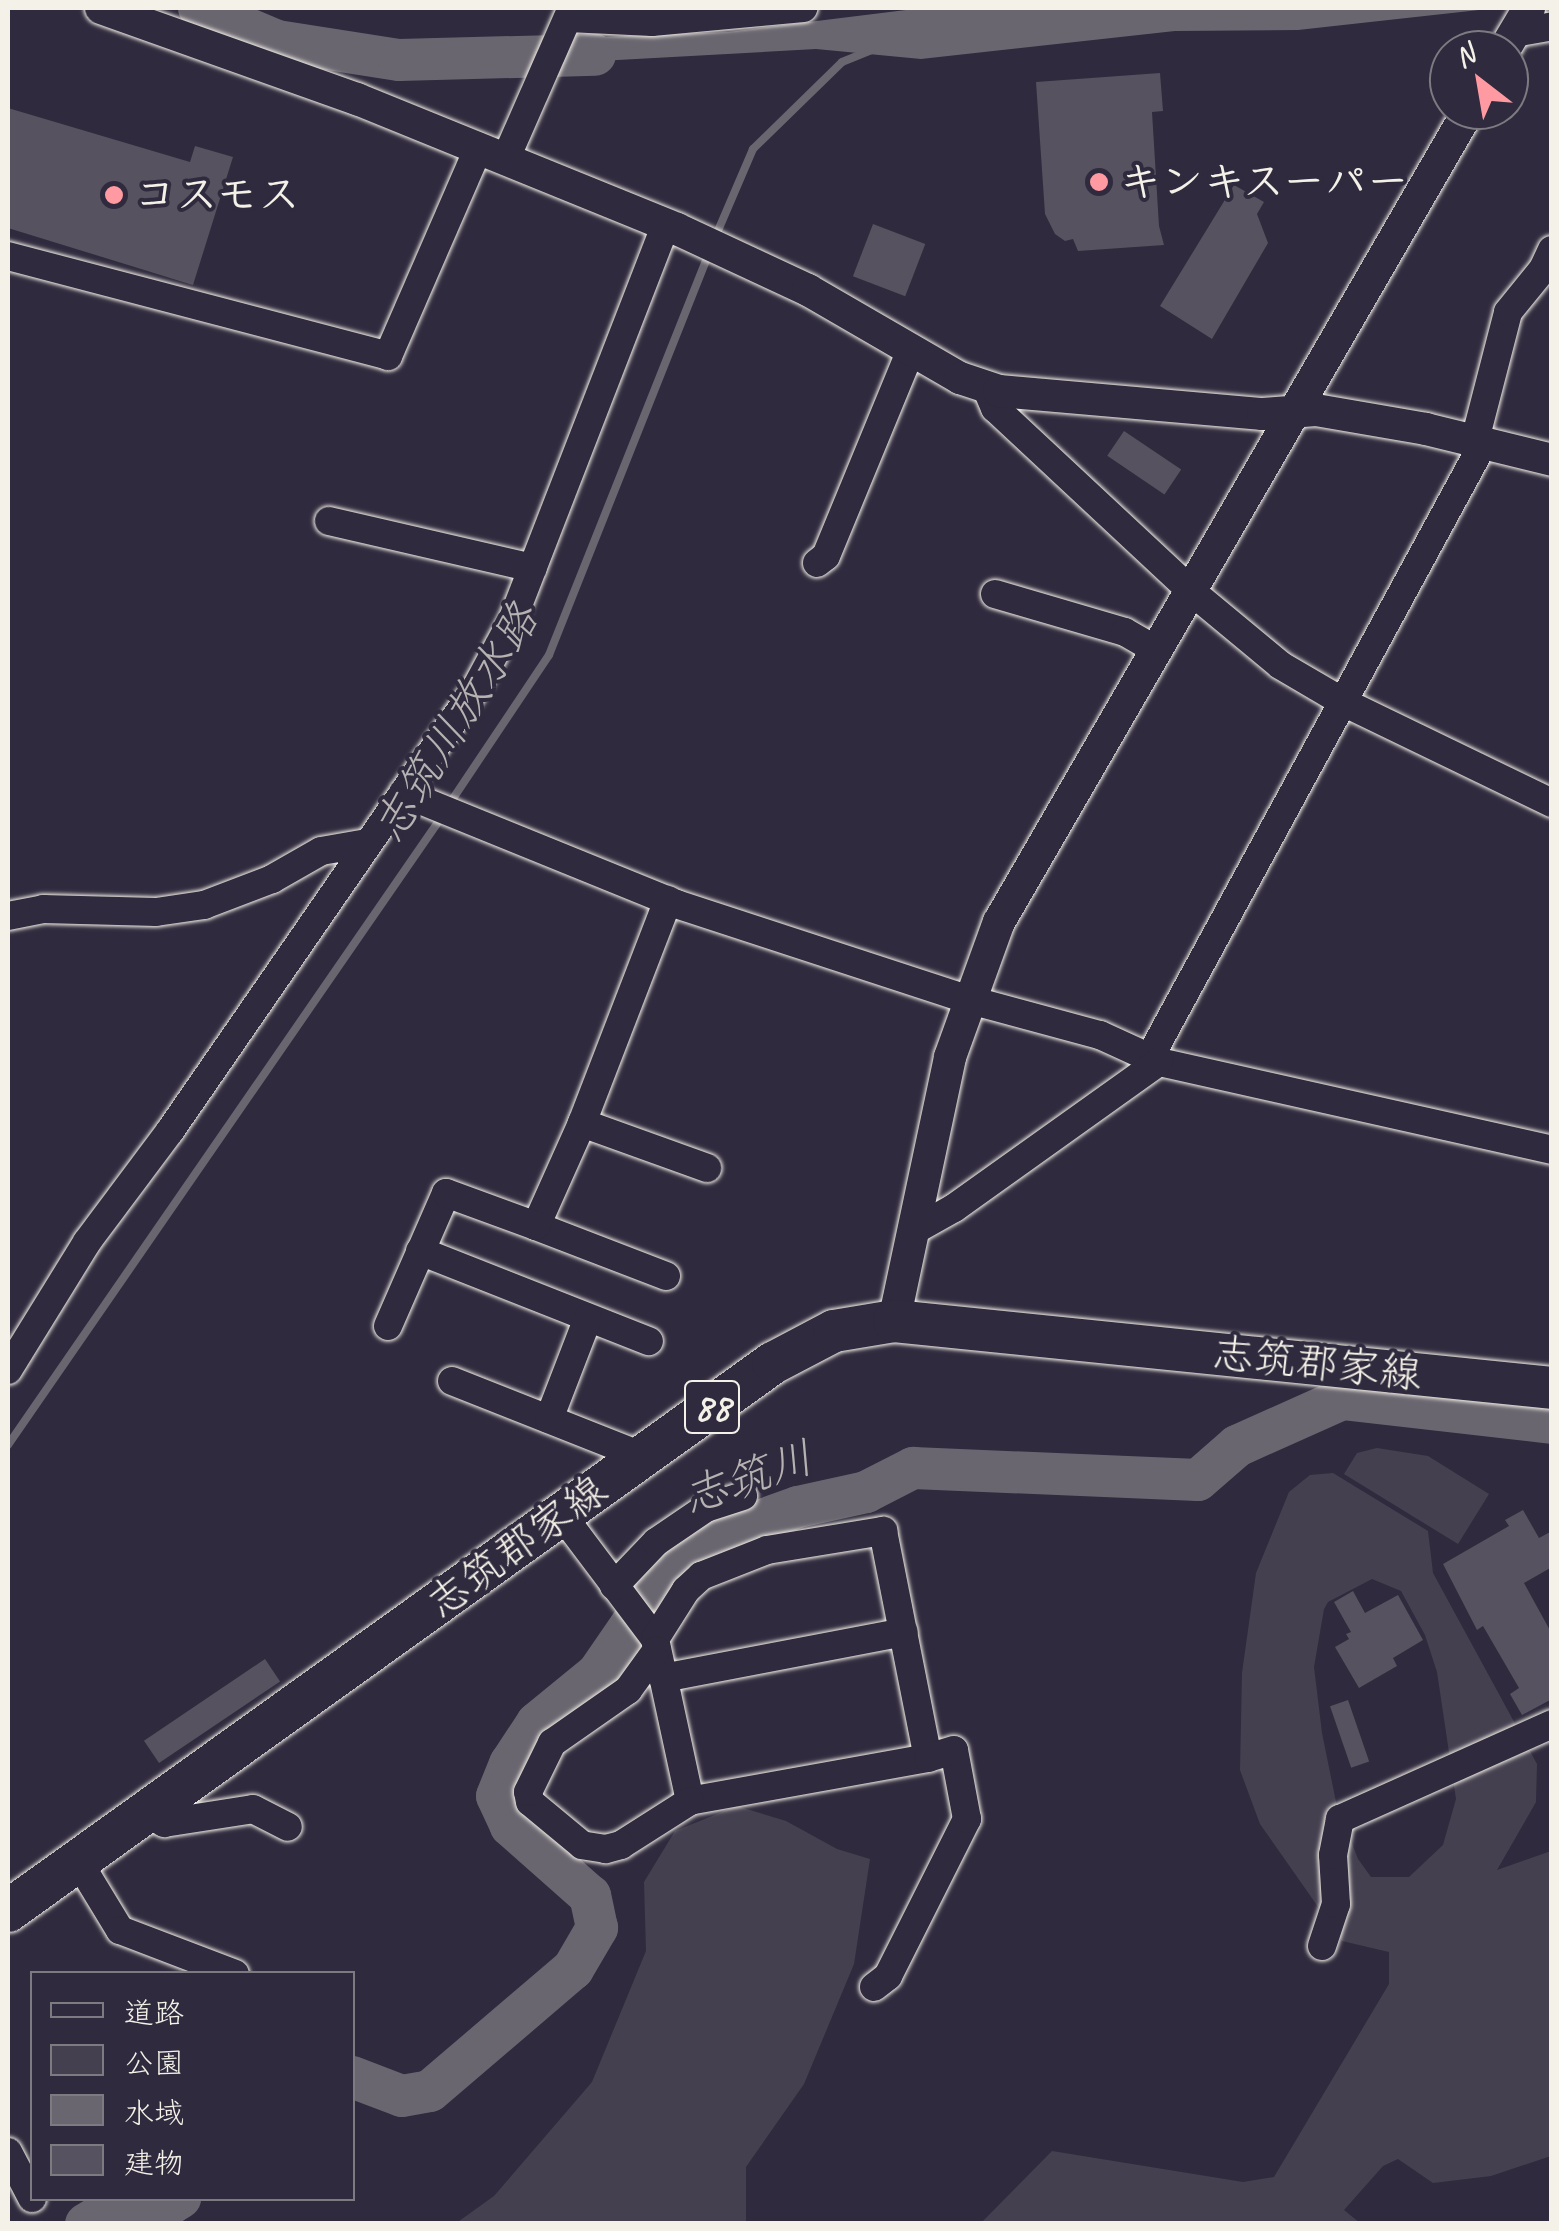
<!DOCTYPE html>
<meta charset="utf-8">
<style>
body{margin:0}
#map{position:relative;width:1559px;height:2231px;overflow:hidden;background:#2f2a3d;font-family:Caveat,"Klee One",sans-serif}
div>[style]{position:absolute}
.green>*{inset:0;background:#454050}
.water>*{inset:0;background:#6a6670}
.stream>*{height:8px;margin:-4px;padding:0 4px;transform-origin:4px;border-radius:4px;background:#6a6670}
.river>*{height:42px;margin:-21px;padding:0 21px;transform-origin:21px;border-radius:21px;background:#6a6670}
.building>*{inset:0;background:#56525f;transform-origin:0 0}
.roads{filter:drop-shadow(0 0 2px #f4f1e8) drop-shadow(0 0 2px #f4f1e8)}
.minor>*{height:28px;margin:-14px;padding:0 14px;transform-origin:14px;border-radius:14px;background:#2f2a3d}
.tertiary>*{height:32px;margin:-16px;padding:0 16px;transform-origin:16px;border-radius:16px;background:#2f2a3d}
.primary>*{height:42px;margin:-21px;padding:0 21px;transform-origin:21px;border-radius:21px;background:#2f2a3d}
.dots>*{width:28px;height:28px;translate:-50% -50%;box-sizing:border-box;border:5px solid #2f2a3d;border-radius:50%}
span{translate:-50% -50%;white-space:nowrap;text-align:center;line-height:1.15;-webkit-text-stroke:8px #2f2a3d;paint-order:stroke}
.shield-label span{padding:2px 8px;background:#2f2a3d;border:2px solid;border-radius:8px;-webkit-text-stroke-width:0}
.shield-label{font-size:40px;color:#f4f1e8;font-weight:700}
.poi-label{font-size:42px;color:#f4f1e8;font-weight:700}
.left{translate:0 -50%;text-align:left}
.street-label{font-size:42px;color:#f4f1e8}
.water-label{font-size:45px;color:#b6b2b2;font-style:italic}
.frame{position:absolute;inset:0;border:10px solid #f4f1e8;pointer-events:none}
.legend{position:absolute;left:30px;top:1971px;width:325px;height:230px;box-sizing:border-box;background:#2f2a3d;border:2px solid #7e7a81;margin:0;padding:12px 18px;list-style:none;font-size:30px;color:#f4f1e8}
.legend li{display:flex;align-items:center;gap:20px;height:50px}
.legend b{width:50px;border:2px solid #7e7a81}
.north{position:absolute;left:1429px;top:30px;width:100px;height:100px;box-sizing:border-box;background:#2f2a3d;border:2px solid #7e7a81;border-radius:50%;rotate:329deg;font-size:28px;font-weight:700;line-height:40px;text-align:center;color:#f4f1e8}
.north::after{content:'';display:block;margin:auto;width:35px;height:45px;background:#ff9aa2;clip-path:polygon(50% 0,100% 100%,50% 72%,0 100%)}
</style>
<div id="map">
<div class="green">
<i style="clip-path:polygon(1377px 1448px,1428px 1456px,1489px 1494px,1458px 1544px,1344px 1474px,1357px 1453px)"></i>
<i style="clip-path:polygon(evenodd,1333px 1473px,1428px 1531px,1433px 1573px,1537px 1764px,1536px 1802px,1497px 1870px,1551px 1851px,1551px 2156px,1491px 2176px,1433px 2183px,1398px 2159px,1383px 2166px,1344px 2210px,1360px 2223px,980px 2224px,1052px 2151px,1243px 2182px,1274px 2177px,1389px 1984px,1389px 1952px,1342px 1941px,1260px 1824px,1240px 1770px,1242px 1673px,1256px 1573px,1289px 1492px,1310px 1475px,1333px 1473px,1372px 1579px,1401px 1591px,1425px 1635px,1437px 1672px,1456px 1799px,1443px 1845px,1409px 1877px,1371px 1877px,1358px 1859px,1336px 1802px,1322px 1733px,1314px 1667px,1324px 1609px,1328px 1602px,1372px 1579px)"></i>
<i style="clip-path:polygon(737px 1806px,786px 1821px,837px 1849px,870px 1859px,854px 1964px,804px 2084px,746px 2167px,746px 2223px,455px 2224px,494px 2196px,592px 2082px,646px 1951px,644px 1882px,675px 1831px)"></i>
</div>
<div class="water">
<i style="clip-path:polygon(922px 8px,1497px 8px,1298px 30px,1175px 31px,921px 59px,816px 49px,563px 63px,576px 38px,728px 32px)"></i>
</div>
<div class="stream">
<i style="left:714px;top:240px;width:99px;rotate:-66.8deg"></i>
<i style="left:753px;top:149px;width:124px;rotate:-44.3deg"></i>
<i style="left:842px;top:62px;width:32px;rotate:-22deg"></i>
<i style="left:450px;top:803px;width:178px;rotate:-56.2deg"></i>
<i style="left:549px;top:655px;width:433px;rotate:-68.3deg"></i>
<i style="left:8px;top:1445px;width:766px;rotate:-55.38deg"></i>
</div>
<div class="river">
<i style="left:199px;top:8px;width:85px;rotate:22.9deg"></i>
<i style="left:277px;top:41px;width:123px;rotate:8.9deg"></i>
<i style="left:399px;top:60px;width:196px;rotate:-1.5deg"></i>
<i style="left:352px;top:2077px;width:53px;rotate:20.8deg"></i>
<i style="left:402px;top:2096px;width:28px;rotate:-10deg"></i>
<i style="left:430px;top:2091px;width:188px;rotate:-40.5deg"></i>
<i style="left:573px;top:1969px;width:48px;rotate:-59.7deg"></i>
<i style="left:597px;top:1928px;width:33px;rotate:-102deg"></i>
<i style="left:590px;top:1896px;width:106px;rotate:-138.5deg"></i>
<i style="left:511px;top:1826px;width:33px;rotate:-115deg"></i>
<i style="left:497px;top:1796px;width:35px;rotate:-68deg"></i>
<i style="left:510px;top:1764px;width:49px;rotate:-56.6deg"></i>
<i style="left:537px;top:1723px;width:79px;rotate:-39.3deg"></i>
<i style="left:598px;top:1673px;width:152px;rotate:-55.5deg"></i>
<i style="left:684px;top:1548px;width:121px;rotate:-19.8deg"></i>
<i style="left:798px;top:1507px;width:70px;rotate:-12.4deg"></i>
<i style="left:866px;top:1492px;width:53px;rotate:-27.1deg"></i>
<i style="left:913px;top:1468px;width:285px;rotate:2.4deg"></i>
<i style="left:1198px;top:1480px;width:52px;rotate:-41.1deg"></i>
<i style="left:1237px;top:1446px;width:115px;rotate:-24.1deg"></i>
<i style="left:1342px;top:1399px;width:211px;rotate:6.5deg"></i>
<i style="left:86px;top:2224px;width:21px;rotate:-31deg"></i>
<i style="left:104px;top:2213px;width:67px;rotate:-7.8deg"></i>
<i style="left:170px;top:2204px;width:12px;rotate:-31deg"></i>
</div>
<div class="building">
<i style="clip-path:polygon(1160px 73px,1163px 111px,1152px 112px,1159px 226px,1164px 245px,1078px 251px,1073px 239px,1065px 241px,1055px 234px,1045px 214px,1036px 82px)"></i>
<i style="clip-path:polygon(8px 108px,190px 162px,195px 146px,233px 157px,193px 285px,8px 228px)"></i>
<i style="clip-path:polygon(1234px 185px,1264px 202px,1257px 214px,1268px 243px,1212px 339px,1160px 306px)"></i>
<i style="left:873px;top:224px;width:56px;height:56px;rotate:21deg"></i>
<i style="left:1124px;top:431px;width:69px;height:30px;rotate:34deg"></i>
<i style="clip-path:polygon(1523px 1510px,1539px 1538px,1552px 1531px,1552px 1567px,1524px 1583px,1552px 1634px,1552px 1699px,1522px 1715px,1510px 1694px,1519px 1688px,1483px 1626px,1477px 1630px,1443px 1564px,1509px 1526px,1505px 1520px)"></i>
<i style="clip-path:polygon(1353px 1591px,1365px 1613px,1398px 1595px,1423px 1640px,1393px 1658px,1397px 1666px,1359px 1688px,1335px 1647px,1349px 1639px,1346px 1634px,1351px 1632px,1334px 1602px)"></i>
<i style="left:265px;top:1659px;width:27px;height:146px;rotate:56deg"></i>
<i style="left:1348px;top:1700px;width:65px;height:19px;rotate:71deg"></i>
</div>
<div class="roads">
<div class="minor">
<i style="left:568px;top:18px;width:84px;rotate:2.7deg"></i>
<i style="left:652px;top:22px;width:152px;rotate:-5.3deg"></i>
<i style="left:1514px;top:33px;width:39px;rotate:-10deg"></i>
<i style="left:506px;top:158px;width:164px;rotate:-66.3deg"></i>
<i style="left:8px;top:256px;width:393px;rotate:14.7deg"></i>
<i style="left:388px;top:356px;width:228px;rotate:-66.5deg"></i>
<i style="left:986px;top:387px;width:23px;rotate:67deg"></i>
<i style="left:995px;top:408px;width:268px;rotate:43deg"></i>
<i style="left:1191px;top:591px;width:116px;rotate:39.7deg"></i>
<i style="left:1280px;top:665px;width:73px;rotate:30.4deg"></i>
<i style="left:1343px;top:702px;width:232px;rotate:25.8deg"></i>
<i style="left:1475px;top:440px;width:132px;rotate:-75.5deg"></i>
<i style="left:1508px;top:312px;width:55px;rotate:-50.9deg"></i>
<i style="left:1543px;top:269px;width:21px;rotate:-65deg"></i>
<i style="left:329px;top:521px;width:209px;rotate:13deg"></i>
<i style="left:817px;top:563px;width:11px;rotate:-38deg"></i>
<i style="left:826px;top:556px;width:223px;rotate:-67.6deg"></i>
<i style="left:995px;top:594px;width:135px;rotate:16.3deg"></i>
<i style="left:1125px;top:632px;width:36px;rotate:30deg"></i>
<i style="left:403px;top:793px;width:295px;rotate:22.1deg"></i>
<i style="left:676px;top:904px;width:309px;rotate:18.1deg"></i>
<i style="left:970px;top:1000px;width:135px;rotate:15.1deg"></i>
<i style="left:1100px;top:1035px;width:65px;rotate:24.6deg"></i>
<i style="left:1159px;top:1062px;width:403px;rotate:12.6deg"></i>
<i style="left:8px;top:916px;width:36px;rotate:-11deg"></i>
<i style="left:43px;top:909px;width:113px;rotate:1.5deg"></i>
<i style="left:156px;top:912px;width:49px;rotate:-8.3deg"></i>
<i style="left:204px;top:905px;width:73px;rotate:-20.9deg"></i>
<i style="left:272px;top:879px;width:56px;rotate:-29.7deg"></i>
<i style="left:321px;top:851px;width:48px;rotate:-9.7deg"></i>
<i style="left:1150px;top:1057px;width:700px;rotate:-61.49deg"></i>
<i style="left:582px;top:1123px;width:133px;rotate:19.8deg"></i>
<i style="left:913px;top:1231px;width:47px;rotate:-29.3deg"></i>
<i style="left:954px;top:1208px;width:252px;rotate:-35.5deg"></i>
<i style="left:420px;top:1251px;width:246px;rotate:21.5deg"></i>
<i style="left:666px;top:1276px;width:139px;rotate:-159deg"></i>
<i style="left:536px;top:1226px;width:113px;rotate:-65.9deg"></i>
<i style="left:582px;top:1123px;width:239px;rotate:-68.9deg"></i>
<i style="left:388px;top:1326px;width:145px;rotate:-66.4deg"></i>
<i style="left:446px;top:1193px;width:96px;rotate:20.1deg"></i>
<i style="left:8px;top:1370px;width:150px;rotate:-58.3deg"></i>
<i style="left:87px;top:1242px;width:139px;rotate:-53.2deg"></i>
<i style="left:170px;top:1131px;width:538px;rotate:-55.37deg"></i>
<i style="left:476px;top:688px;width:76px;rotate:-61.8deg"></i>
<i style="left:512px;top:621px;width:426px;rotate:-68.8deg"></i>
<i style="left:452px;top:1381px;width:206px;rotate:21.6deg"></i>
<i style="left:549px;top:1419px;width:108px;rotate:-68.9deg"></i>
<i style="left:562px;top:1515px;width:155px;rotate:53.1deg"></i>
<i style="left:655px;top:1639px;width:166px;rotate:77.8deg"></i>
<i style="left:614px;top:1586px;width:61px;rotate:-46.3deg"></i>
<i style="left:656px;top:1542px;width:60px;rotate:-34.2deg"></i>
<i style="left:706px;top:1508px;width:39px;rotate:-18deg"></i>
<i style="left:655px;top:1639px;width:58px;rotate:-57.7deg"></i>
<i style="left:686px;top:1590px;width:21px;rotate:-43deg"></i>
<i style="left:701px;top:1576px;width:71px;rotate:-21.5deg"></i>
<i style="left:767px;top:1550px;width:118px;rotate:-9.3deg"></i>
<i style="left:883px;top:1531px;width:231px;rotate:78.8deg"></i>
<i style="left:928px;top:1758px;width:242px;rotate:169.8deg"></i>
<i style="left:690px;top:1801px;width:82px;rotate:147.5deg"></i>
<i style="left:621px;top:1845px;width:16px;rotate:165deg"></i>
<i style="left:606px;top:1849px;width:24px;rotate:-171deg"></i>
<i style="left:582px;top:1845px;width:67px;rotate:-140.4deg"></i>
<i style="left:530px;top:1802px;width:10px;rotate:-101deg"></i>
<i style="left:528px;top:1792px;width:55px;rotate:-63.9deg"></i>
<i style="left:552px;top:1743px;width:93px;rotate:-34.9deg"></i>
<i style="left:628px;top:1690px;width:49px;rotate:-54.1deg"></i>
<i style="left:663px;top:1678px;width:245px;rotate:-10.8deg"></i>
<i style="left:148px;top:1810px;width:21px;rotate:39deg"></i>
<i style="left:164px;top:1823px;width:90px;rotate:-8.9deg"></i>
<i style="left:253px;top:1809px;width:39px;rotate:27deg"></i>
<i style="left:78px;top:1861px;width:81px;rotate:58.7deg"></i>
<i style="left:120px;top:1930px;width:123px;rotate:20.9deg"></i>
<i style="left:1322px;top:1946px;width:44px;rotate:-71.6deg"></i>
<i style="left:1336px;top:1904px;width:49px;rotate:-93.5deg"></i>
<i style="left:1333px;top:1855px;width:37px;rotate:-79deg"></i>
<i style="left:1340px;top:1819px;width:232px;rotate:-24.1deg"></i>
<i style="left:874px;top:1987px;width:18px;rotate:-38deg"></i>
<i style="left:888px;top:1976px;width:176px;rotate:-63.3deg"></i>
<i style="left:967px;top:1819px;width:70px;rotate:-100.7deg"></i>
<i style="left:954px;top:1750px;width:27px;rotate:163deg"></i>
<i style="left:8px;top:2152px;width:52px;rotate:62.4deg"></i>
</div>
<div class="tertiary">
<i style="left:101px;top:8px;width:272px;rotate:19.6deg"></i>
<i style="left:357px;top:99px;width:345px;rotate:22.1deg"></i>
<i style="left:677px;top:229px;width:145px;rotate:25deg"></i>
<i style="left:808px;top:290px;width:176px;rotate:30.1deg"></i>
<i style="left:960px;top:378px;width:41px;rotate:18.4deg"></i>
<i style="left:999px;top:391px;width:265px;rotate:5deg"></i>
<i style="left:1263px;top:414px;width:53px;rotate:-4.3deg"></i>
<i style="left:1316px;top:410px;width:112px;rotate:9.8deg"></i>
<i style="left:1426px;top:429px;width:130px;rotate:13.8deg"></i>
<i style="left:1504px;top:50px;width:49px;rotate:-59.2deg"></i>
<i style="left:894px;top:1321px;width:270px;rotate:-78deg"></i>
<i style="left:950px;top:1057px;width:144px;rotate:-70.1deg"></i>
<i style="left:999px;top:922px;width:938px;rotate:-59.94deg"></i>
</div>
<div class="primary">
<i style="left:8px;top:1911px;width:941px;rotate:-35.62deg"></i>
<i style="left:773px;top:1363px;width:69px;rotate:-27.7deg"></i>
<i style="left:834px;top:1331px;width:61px;rotate:-9.5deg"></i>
<i style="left:894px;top:1321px;width:661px;rotate:5.81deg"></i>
</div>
</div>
<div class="dots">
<i style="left:1099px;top:182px;background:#ff9aa2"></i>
<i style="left:114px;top:195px;background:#ff9aa2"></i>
</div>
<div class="shield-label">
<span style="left:712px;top:1407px">88</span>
</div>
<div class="poi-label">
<span class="left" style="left:1119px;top:182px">キンキスーパー</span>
<span class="left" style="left:134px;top:195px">コスモス</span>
</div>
<div class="street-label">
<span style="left:1317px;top:1364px;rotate:6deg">志筑郡家線</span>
<span style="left:517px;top:1547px;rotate:-36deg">志筑郡家線</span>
</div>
<div class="water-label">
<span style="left:456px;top:723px;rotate:-58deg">志筑川放水路</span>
<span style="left:748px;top:1478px;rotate:-19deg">志筑川</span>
</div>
<div class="frame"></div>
<ul class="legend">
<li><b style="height:12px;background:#2f2a3d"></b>道路</li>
<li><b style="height:28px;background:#454050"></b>公園</li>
<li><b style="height:28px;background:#6a6670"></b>水域</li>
<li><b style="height:28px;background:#56525f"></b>建物</li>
</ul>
<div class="north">N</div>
</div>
